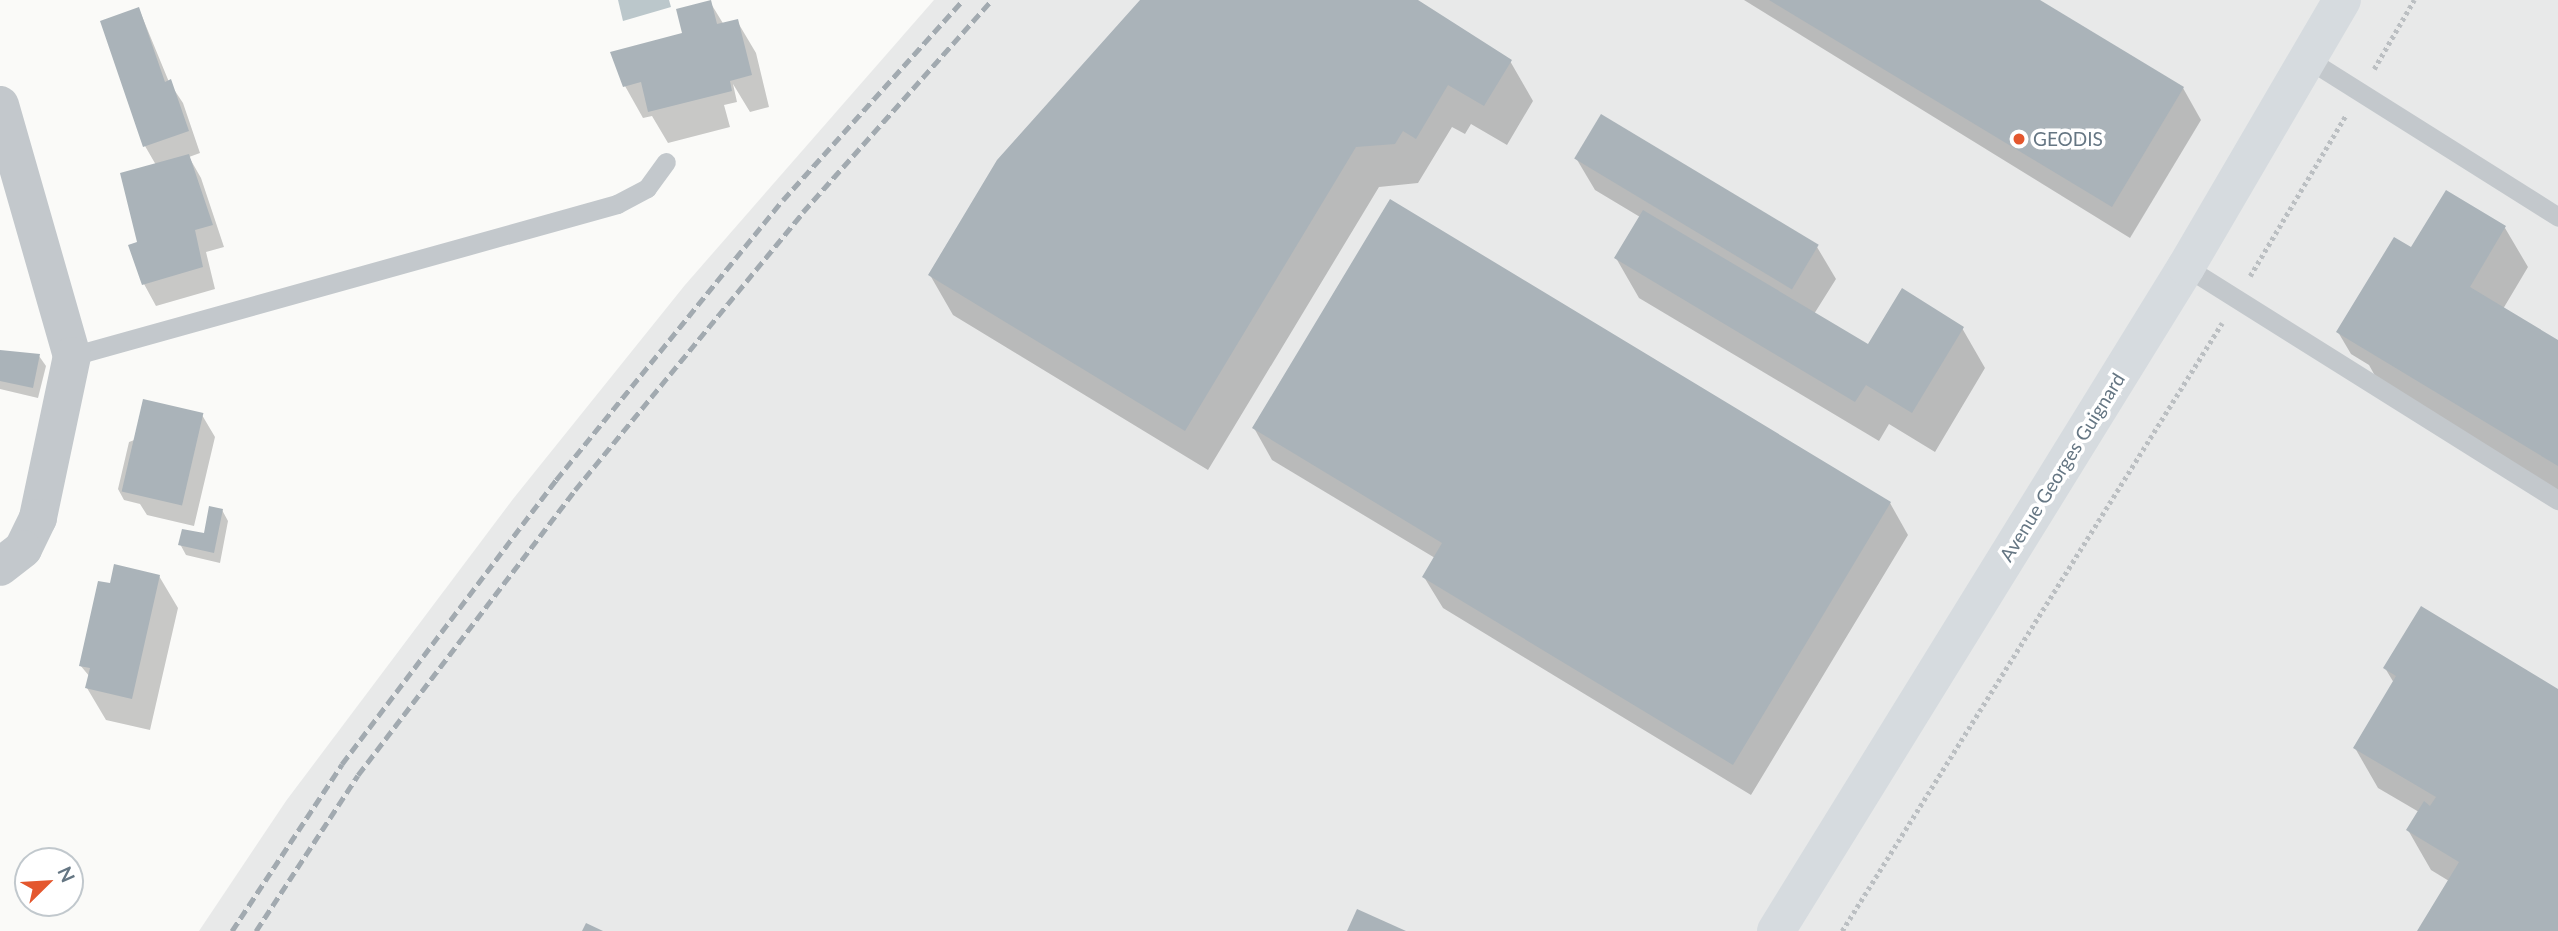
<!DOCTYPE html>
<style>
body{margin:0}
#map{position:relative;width:2558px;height:931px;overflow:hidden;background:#fafaf8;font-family:Lato,sans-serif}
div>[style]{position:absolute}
.built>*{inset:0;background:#e8e9e9}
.water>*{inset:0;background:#bbc7cb}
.shadow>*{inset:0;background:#0003}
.building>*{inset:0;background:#aab3b9;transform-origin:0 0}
.path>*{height:4.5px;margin-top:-2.25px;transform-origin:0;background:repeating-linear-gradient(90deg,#bbbfc2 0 3.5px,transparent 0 7px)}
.lane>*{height:19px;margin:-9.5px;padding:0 9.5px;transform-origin:9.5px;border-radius:9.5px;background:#c3c8cc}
.street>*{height:38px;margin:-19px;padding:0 19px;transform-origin:19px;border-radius:19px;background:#c3c8cc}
.secondary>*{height:38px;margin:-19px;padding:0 19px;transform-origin:19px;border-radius:19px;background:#d6dbdf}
.rail>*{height:5px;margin-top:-2.5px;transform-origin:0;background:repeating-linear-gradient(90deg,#a2aab0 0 10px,transparent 0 15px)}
.dots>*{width:19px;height:19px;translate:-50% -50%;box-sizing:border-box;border:4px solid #fff;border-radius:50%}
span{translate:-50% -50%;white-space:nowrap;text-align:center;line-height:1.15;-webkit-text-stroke:7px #fff;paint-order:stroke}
.poi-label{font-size:19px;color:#657683}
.left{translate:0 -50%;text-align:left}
.street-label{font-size:19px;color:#657683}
.north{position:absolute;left:14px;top:847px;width:70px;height:70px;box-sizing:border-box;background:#fff;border:2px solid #c1c8cd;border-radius:50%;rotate:66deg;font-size:19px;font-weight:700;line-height:28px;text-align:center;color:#657683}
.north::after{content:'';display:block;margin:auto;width:24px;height:32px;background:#e4572e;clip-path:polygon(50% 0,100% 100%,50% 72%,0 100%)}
</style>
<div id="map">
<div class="built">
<i style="clip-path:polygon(934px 0,2558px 0,2558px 931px,199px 931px,286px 801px,513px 499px,685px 285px)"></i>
</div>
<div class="water">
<i style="clip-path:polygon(618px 0,669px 0,671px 7px,623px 21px)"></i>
</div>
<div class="shadow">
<i style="clip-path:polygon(1142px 0,1412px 0,1510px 61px,1533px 101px,1507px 145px,1471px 124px,1465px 134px,1452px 127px,1418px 183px,1379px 187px,1208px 470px,953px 315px,930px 275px)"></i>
<i style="clip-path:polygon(1744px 0,2036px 0,2183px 88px,2201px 120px,2130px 238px)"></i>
<i style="clip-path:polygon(710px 2px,724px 25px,737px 21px,756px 53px,769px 107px,750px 112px,733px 84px,737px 102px,724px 105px,730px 127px,668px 143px,652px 116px,643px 118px,625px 86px,685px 34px)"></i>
<i style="clip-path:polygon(139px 9px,169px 82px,183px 103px,200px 153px,189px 157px,201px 178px,224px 247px,206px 252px,215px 289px,156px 306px,144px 284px,139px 243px,156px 165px,145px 146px)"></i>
<i style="clip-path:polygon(1576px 158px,1817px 247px,1836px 279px,1814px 314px,1869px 347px,1962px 328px,1985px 368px,1935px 452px,1889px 424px,1879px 441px,1639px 298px,1616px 258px,1640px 217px,1595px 190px)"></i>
<i style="clip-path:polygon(2505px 228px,2528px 267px,2503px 309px,2558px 342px,2558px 491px,2379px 383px,2369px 365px,2351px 354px,2338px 332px,2410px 248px)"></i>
<i style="clip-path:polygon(0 352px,39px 356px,46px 366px,38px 398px,0 389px)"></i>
<i style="clip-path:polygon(202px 415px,215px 437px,194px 526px,147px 515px,140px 504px,124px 500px,118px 489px,129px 442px)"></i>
<i style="clip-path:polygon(1254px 428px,1890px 503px,1908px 535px,1751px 795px,1443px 608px,1424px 577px,1435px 558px,1272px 460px)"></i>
<i style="clip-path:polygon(222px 510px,228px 521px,220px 563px,186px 555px,180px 544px,206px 535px)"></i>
<i style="clip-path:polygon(159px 576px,178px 608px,150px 730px,106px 720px,87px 688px,90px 677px,80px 665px,111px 585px)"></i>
<i style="clip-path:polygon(2385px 668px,2558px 691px,2558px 931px,2419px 931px,2449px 881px,2431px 870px,2408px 830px,2419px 812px,2378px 788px,2355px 748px,2394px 683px)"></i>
</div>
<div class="building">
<i style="clip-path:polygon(711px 0,717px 24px,738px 19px,752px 75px,730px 81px,732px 91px,648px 112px,641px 82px,623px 87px,610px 52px,682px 33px,676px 9px)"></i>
<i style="clip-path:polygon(1140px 0,1418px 0,1512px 60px,1484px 106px,1448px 85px,1416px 139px,1403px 131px,1395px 144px,1356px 147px,1185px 431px,928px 275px,997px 160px)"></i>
<i style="clip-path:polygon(1769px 0,2040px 0,2184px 87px,2112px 207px)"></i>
<i style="clip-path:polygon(139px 7px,165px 82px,171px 79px,189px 131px,143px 147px,100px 21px)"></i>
<i style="left:1601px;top:114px;width:254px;height:52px;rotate:31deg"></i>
<i style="clip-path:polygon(189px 154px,213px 225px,195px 230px,203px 267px,142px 285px,128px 245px,137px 242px,120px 173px)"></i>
<i style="clip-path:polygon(2446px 190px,2506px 226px,2470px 287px,2558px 340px,2558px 466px,2336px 332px,2394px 237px,2411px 247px)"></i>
<i style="clip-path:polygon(1390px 199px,1891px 502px,1733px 765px,1422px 577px,1442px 543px,1252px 428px)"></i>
<i style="clip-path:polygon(1643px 210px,1868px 344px,1902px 288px,1964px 327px,1912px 413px,1866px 385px,1855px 402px,1614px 258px)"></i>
<i style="clip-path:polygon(0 350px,40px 354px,33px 388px,0 381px)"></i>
<i style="left:143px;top:399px;width:62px;height:95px;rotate:13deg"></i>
<i style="clip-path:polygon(209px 506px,223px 509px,214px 553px,178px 545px,182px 529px,204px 533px)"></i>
<i style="clip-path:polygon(114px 564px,160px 575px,132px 699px,85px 688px,90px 668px,79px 666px,98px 581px,110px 583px)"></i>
<i style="clip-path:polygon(2421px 606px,2558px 689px,2558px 931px,2417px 931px,2459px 862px,2406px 830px,2424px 801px,2430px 806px,2436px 797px,2353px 748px,2396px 676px,2383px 668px)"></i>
<i style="clip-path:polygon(1357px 909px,1406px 931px,1347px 931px)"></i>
<i style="clip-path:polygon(586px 923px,603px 931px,582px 931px)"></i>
</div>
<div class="path">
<i style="left:2374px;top:69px;width:80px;rotate:-59.9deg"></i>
<i style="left:2250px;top:276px;width:187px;rotate:-59.2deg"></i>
<i style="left:1842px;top:931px;width:717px;rotate:-57.99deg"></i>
</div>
<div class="lane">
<i style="left:2306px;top:58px;width:298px;rotate:32.2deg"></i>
<i style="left:2186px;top:267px;width:439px;rotate:32.1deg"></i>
<i style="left:72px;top:356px;width:566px;rotate:-15.58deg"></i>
<i style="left:617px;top:204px;width:34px;rotate:-28deg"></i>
<i style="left:647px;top:188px;width:32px;rotate:-54deg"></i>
</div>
<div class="street">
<i style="left:0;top:105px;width:261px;rotate:74deg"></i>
<i style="left:72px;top:356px;width:166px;rotate:101.9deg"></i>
<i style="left:38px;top:518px;width:34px;rotate:116deg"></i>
<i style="left:23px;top:549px;width:29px;rotate:142deg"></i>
</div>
<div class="secondary">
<i style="left:1776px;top:931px;width:780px;rotate:-58.31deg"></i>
<i style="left:2186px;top:267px;width:309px;rotate:-59.7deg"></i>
</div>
<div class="rail">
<i style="left:232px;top:931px;width:200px;rotate:-56.6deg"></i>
<i style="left:342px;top:764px;width:356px;rotate:-53deg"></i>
<i style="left:556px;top:480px;width:360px;rotate:-51deg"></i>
<i style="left:783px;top:200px;width:269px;rotate:-48deg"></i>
<i style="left:256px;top:931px;width:186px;rotate:-56.8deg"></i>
<i style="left:358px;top:775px;width:358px;rotate:-52.7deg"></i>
<i style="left:575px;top:490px;width:360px;rotate:-50.6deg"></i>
<i style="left:803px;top:212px;width:284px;rotate:-48.3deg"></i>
</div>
<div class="dots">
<i style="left:2019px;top:139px;background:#e4572e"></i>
</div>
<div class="poi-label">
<span class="left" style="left:2033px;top:139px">GEODIS</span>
</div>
<div class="street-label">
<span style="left:2062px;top:467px;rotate:-58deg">Avenue Georges Guignard</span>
</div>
<div class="north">N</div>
</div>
